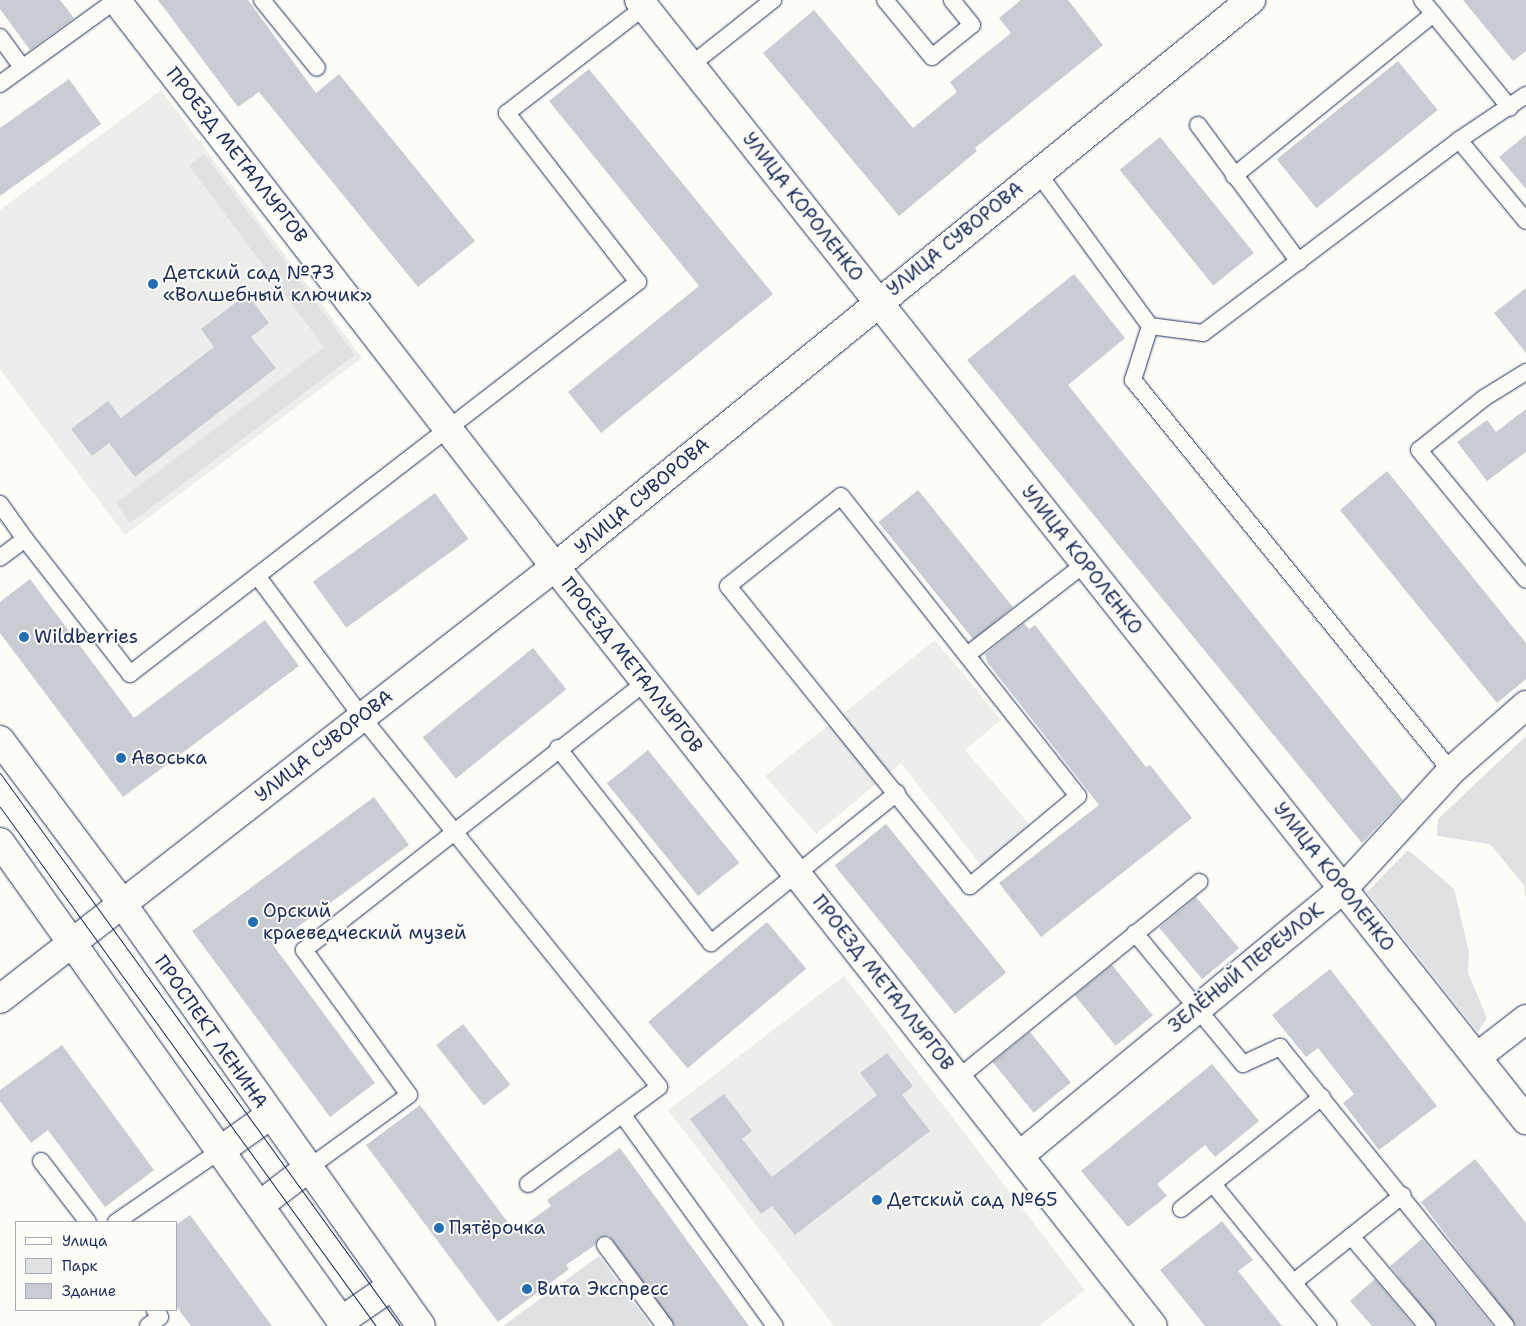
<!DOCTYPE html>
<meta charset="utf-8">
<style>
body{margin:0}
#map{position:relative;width:1526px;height:1326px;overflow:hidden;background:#fdfcf7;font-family:"Shantell Sans",sans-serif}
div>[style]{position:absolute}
.built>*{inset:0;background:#edeeec}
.green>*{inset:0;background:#e0e1e3}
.building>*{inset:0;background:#c9ccd3;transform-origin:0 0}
.roads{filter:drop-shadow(0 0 1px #1b2f5e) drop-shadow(0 0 1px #1b2f5e)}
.lane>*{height:16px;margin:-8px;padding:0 8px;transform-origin:8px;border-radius:8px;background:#fdfcf7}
.street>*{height:28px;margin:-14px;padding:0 14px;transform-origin:14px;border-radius:14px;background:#fdfcf7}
.primary>*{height:28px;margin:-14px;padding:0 14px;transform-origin:14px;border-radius:14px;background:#fdfcf7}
.tram>*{height:1px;margin:-0.5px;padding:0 0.5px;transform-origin:0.5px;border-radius:0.5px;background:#1b2f5e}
.dots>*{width:14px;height:14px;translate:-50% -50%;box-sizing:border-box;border:2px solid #fdfcf7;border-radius:50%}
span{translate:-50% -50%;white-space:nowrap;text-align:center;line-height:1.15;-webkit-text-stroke:4px #fdfcf7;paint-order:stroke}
.street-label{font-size:19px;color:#1b2f5e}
.poi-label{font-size:19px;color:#1b2f5e}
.left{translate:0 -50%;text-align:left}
.legend{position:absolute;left:15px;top:1221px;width:162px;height:90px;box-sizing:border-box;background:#fdfcf7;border:1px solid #a3aaba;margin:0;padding:6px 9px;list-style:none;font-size:15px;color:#1b2f5e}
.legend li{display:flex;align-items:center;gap:10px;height:25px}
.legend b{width:25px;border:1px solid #a3aaba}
</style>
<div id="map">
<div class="built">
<i style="clip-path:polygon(161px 90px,362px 358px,125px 535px,0 369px,0 210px)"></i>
<i style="clip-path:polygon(935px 640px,1001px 720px,965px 750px,1036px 832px,987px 873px,901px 763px,816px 834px,765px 776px)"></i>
<i style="clip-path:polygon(844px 976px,1085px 1290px,1039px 1326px,834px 1326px,668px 1110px)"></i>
</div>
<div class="green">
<i style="clip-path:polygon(204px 154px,355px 355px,130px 523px,116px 503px,324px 347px,189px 166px)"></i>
<i style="clip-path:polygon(1526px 736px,1526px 902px,1524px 885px,1490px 844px,1437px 836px,1438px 819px)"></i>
<i style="clip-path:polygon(1408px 850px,1454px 889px,1469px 952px,1468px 973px,1487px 1018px,1478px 1032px,1367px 892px)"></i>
<i style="clip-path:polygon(599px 1256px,651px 1326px,503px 1326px)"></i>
</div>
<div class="building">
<i style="clip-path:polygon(0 0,60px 0,74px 18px,30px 50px,0 9px)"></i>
<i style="clip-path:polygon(158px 0,248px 0,316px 93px,339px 74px,475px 241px,418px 287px,259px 92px,238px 107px)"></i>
<i style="clip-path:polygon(1021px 0,1068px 0,1103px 45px,975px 148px,977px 151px,899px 216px,763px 53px,814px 10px,913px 128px,957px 92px,950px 82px,1011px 33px,999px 18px)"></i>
<i style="clip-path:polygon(1463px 0,1526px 0,1526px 51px,1513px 61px)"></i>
<i style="left:1398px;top:61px;width:63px;height:156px;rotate:51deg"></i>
<i style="clip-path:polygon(589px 69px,773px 294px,601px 433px,568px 392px,699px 286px,549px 101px)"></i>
<i style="clip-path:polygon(69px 79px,101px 124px,0 196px,0 128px)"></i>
<i style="clip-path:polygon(1526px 135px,1526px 189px,1499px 157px)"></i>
<i style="left:1160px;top:137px;width:149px;height:52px;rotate:51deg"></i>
<i style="clip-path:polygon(1074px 274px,1125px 338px,1068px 385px,1403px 800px,1362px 843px,967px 360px)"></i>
<i style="clip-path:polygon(1526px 288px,1526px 353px,1494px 313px)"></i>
<i style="clip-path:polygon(247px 294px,269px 323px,251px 337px,276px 368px,135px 477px,109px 443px,92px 456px,71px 429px,108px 401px,121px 418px,214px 347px,201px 329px)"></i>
<i style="clip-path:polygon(1526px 409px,1526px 452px,1487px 481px,1457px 442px,1487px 420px,1496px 432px)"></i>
<i style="clip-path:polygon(1387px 471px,1526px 643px,1526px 679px,1497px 703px,1340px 510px)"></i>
<i style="left:918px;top:490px;width:151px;height:51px;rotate:51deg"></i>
<i style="left:435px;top:493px;width:57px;height:151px;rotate:54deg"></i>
<i style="clip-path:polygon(30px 579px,134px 718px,265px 620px,299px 666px,123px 797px,0 633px,0 602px)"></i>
<i style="clip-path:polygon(1024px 623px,1029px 629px,1035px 625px,1146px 767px,1150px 765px,1192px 818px,1041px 937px,999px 883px,1099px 805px,987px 662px,985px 654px)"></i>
<i style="left:533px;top:648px;width:53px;height:142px;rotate:51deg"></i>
<i style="left:648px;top:750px;width:145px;height:53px;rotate:51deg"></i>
<i style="clip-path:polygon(374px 797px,409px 845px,273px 945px,375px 1083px,330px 1117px,192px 931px)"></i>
<i style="left:886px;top:824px;width:191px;height:66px;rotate:51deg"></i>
<i style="left:1196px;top:897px;width:67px;height:48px;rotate:50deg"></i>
<i style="left:767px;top:922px;width:61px;height:155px;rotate:50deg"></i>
<i style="left:1112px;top:965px;width:65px;height:48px;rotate:51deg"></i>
<i style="clip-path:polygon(1330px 969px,1437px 1106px,1379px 1150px,1343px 1103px,1354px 1094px,1318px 1048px,1306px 1057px,1272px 1015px)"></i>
<i style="left:463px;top:1024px;width:77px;height:34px;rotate:52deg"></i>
<i style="left:1030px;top:1032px;width:65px;height:48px;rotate:51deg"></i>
<i style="clip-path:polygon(62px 1045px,154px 1170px,105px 1207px,48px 1130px,31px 1143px,0 1101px,0 1090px)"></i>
<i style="clip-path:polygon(887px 1053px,913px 1086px,902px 1095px,930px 1131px,795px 1235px,772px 1206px,761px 1214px,690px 1119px,724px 1094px,752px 1131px,742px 1139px,772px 1177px,877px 1095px,860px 1073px)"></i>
<i style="clip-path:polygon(1212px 1064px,1259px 1121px,1215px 1157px,1205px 1145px,1157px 1184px,1167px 1196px,1128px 1227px,1081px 1171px)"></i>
<i style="clip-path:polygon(420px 1105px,515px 1232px,551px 1206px,547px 1200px,620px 1148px,749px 1326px,675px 1326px,609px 1235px,599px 1237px,595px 1245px,566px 1265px,569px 1269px,498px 1322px,366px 1145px)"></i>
<i style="clip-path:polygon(1475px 1159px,1526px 1223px,1526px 1326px,1516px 1326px,1421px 1202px)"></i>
<i style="clip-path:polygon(190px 1215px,272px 1326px,191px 1326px,176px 1306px,176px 1225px)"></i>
<i style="clip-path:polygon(1222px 1221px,1253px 1260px,1238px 1271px,1282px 1326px,1205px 1326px,1160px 1270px)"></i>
<i style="clip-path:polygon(1422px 1239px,1493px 1326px,1437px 1326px,1390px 1266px)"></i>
<i style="clip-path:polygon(1375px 1279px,1414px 1326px,1372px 1326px,1350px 1301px)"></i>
</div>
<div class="roads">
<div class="lane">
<i style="left:262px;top:0;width:87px;rotate:51deg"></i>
<i style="left:885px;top:0;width:74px;rotate:50.5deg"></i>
<i style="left:932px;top:57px;width:51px;rotate:-38.7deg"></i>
<i style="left:972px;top:25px;width:32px;rotate:-129deg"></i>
<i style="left:1422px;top:0;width:139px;rotate:50.8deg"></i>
<i style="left:0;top:37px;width:37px;rotate:54deg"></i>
<i style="left:691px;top:65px;width:105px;rotate:-38.4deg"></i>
<i style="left:0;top:84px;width:143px;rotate:-35.9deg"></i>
<i style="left:1198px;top:125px;width:170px;rotate:53.6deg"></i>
<i style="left:1459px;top:140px;width:105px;rotate:50.4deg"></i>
<i style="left:1038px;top:173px;width:190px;rotate:53.8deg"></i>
<i style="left:1150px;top:326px;width:53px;rotate:7.5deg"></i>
<i style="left:1203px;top:333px;width:321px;rotate:-37deg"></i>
<i style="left:1459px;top:140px;width:81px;rotate:-33.9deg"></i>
<i style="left:1234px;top:176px;width:257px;rotate:-39.1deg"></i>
<i style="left:1150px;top:326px;width:57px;rotate:107.5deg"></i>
<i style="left:1133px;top:380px;width:504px;rotate:50.88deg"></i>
<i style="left:1526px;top:372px;width:49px;rotate:148.2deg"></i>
<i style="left:1484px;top:398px;width:83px;rotate:141.3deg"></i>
<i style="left:1419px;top:450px;width:168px;rotate:50.5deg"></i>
<i style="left:841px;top:496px;width:382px;rotate:51.7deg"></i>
<i style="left:1078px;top:796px;width:141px;rotate:140.2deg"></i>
<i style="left:970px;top:886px;width:385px;rotate:-128.9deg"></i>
<i style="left:728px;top:586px;width:144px;rotate:-38.5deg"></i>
<i style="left:0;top:504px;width:43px;rotate:54.5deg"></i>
<i style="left:25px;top:539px;width:31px;rotate:143deg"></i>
<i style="left:25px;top:539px;width:171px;rotate:52.1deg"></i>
<i style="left:130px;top:674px;width:642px;rotate:-37.66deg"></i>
<i style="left:638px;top:282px;width:214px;rotate:-127.8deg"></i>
<i style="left:507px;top:113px;width:173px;rotate:-37.7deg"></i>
<i style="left:258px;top:577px;width:174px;rotate:53.4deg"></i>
<i style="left:362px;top:717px;width:474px;rotate:51.2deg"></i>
<i style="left:659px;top:1087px;width:163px;rotate:143.5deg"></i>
<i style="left:967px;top:655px;width:150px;rotate:-37.7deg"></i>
<i style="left:558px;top:748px;width:248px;rotate:51.9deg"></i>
<i style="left:711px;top:943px;width:239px;rotate:-38.9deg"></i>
<i style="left:1135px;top:933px;width:170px;rotate:50.5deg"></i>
<i style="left:1243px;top:1064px;width:41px;rotate:-24.7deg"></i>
<i style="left:1280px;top:1047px;width:359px;rotate:51deg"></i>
<i style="left:958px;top:1078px;width:311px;rotate:-39.1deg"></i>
<i style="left:622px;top:1114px;width:261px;rotate:54.2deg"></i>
<i style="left:41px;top:1161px;width:77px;rotate:52.4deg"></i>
<i style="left:307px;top:1169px;width:126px;rotate:-36deg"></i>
<i style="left:409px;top:1095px;width:179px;rotate:-125.9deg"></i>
<i style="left:304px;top:950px;width:434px;rotate:-38.1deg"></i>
<i style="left:1213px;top:1184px;width:183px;rotate:50.8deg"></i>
<i style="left:1181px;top:1209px;width:180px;rotate:-38.5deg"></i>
<i style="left:116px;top:1222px;width:127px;rotate:-34.4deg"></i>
<i style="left:1351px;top:1236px;width:118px;rotate:49.8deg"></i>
<i style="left:605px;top:1245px;width:101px;rotate:53.5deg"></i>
<i style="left:1294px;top:1282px;width:139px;rotate:-38.6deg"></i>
<i style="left:148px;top:1326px;width:15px;rotate:-37deg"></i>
<i style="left:160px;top:1317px;width:9px;rotate:-126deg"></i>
</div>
<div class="street">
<i style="left:116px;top:0;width:717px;rotate:52.25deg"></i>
<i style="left:555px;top:567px;width:966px;rotate:51.77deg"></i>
<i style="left:639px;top:0;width:1429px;rotate:51.62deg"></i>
<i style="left:0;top:999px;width:703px;rotate:-37.9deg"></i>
<i style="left:555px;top:567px;width:898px;rotate:-39.17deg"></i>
<i style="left:1477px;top:1057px;width:62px;rotate:-37.8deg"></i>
<i style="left:221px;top:1150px;width:59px;rotate:-35.3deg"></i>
<i style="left:1019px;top:1156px;width:420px;rotate:-39.5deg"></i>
<i style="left:1343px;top:889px;width:160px;rotate:-47.5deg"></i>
<i style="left:1451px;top:771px;width:100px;rotate:-41.3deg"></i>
<i style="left:260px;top:1205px;width:59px;rotate:-37.5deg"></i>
<i style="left:341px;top:1321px;width:62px;rotate:-34.5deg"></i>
</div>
<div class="primary">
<i style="left:0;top:740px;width:202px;rotate:53.2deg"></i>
<i style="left:121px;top:902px;width:519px;rotate:54.72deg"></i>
<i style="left:0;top:842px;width:594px;rotate:54.52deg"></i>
</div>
</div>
<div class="tram">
<i style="left:0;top:773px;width:683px;rotate:54.12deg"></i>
<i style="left:0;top:807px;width:641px;rotate:54.08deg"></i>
</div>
<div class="dots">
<i style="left:153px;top:284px;background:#1f6fb2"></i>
<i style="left:24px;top:637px;background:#1f6fb2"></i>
<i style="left:121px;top:758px;background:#1f6fb2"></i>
<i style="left:253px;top:922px;background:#1f6fb2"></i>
<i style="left:877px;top:1200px;background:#1f6fb2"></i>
<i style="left:439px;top:1228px;background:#1f6fb2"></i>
<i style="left:527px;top:1289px;background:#1f6fb2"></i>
</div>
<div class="street-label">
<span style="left:237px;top:155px;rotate:52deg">ПРОЕЗД МЕТАЛЛУРГОВ</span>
<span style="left:803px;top:207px;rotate:52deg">УЛИЦА КОРОЛЕНКО</span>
<span style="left:955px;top:239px;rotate:-39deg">УЛИЦА СУВОРОВА</span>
<span style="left:642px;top:496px;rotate:-40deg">УЛИЦА СУВОРОВА</span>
<span style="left:1082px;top:560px;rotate:52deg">УЛИЦА КОРОЛЕНКО</span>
<span style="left:632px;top:665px;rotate:52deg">ПРОЕЗД МЕТАЛЛУРГОВ</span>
<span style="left:324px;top:746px;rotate:-38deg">УЛИЦА СУВОРОВА</span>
<span style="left:1334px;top:877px;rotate:52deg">УЛИЦА КОРОЛЕНКО</span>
<span style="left:1246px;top:968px;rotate:-39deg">ЗЕЛЁНЫЙ ПЕРЕУЛОК</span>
<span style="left:883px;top:983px;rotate:52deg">ПРОЕЗД МЕТАЛЛУРГОВ</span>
<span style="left:211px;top:1032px;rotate:55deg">ПРОСПЕКТ ЛЕНИНА</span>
</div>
<div class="poi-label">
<span class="left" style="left:163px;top:284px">Детский сад №73<br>«Волшебный ключик»</span>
<span class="left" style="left:34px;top:637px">Wildberries</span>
<span class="left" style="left:131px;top:758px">Авоська</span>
<span class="left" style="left:263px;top:922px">Орский<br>краеведческий музей</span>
<span class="left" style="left:887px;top:1200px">Детский сад №65</span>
<span class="left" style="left:449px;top:1228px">Пятёрочка</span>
<span class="left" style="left:537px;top:1289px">Вита Экспресс</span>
</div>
<ul class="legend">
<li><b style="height:6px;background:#fdfcf7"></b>Улица</li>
<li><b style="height:14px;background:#e0e1e3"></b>Парк</li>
<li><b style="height:14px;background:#c9ccd3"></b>Здание</li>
</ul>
</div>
